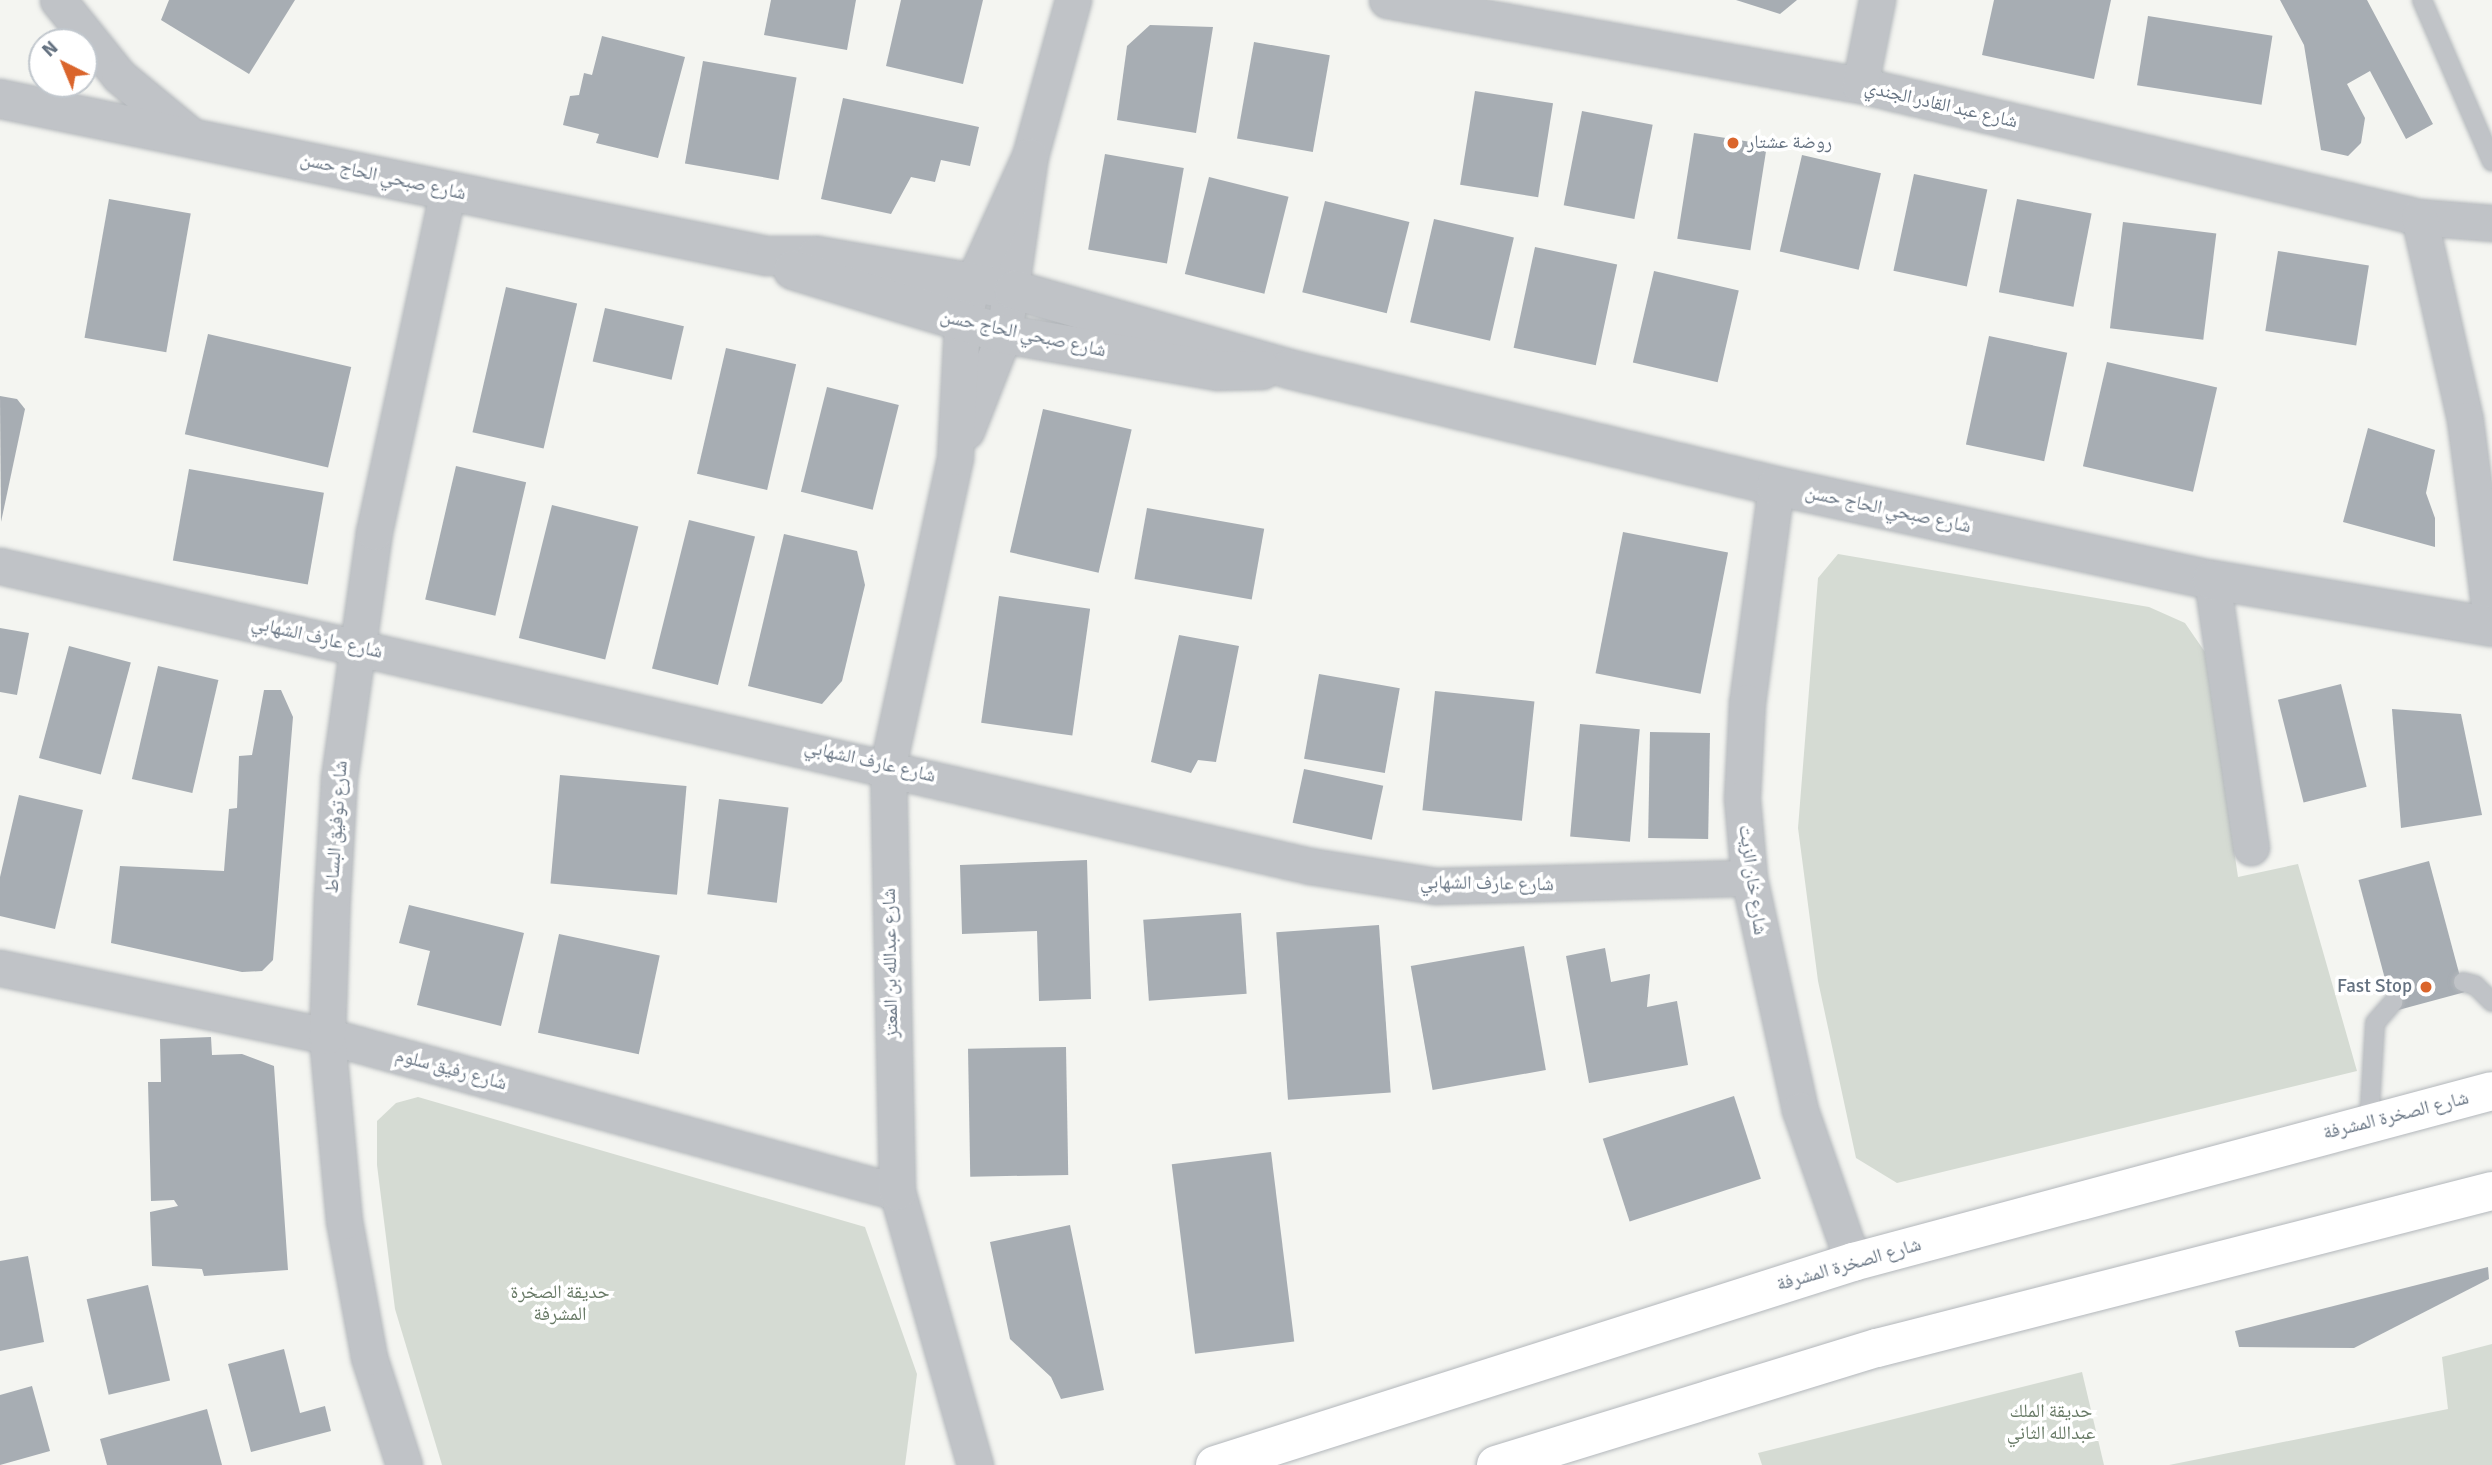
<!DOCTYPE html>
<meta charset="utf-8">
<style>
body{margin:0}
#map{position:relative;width:2492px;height:1465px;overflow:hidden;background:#f4f5f1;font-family:Signika,"Noto Naskh Arabic",sans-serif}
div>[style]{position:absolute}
.green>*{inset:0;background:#d5dbd3}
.building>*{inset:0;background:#a7adb3;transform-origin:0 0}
.roads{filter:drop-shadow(0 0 2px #b3b7bb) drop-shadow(0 0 2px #b3b7bb)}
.service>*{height:18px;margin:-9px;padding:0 9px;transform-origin:9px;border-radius:9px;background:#c0c3c7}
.minor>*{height:35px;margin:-17.5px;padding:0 17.5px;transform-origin:17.5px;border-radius:17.5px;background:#c0c3c7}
.tertiary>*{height:38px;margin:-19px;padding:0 19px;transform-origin:19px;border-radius:19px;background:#c0c3c7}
.secondary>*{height:38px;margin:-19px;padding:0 19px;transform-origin:19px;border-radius:19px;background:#fff}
.dots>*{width:19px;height:19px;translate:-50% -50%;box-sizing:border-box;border:4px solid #fff;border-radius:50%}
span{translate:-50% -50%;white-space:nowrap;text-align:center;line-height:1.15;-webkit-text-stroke:7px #fff;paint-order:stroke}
.street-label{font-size:19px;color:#657281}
.poi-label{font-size:19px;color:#657281}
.left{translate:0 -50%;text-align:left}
.right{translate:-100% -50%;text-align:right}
.park-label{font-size:19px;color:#667864}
.north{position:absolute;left:28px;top:28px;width:70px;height:70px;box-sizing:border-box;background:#fff;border:2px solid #c1c7cd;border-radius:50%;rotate:317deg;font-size:19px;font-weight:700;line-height:28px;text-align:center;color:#657281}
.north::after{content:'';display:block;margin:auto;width:24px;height:32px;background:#da652c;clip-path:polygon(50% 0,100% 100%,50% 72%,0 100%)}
</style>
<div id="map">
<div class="green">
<i style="clip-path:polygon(1838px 554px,2149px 607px,2185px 623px,2205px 652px,2238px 877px,2298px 864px,2357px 1071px,1897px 1183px,1856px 1158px,1818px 981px,1798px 828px,1818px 578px)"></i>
<i style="clip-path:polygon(418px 1097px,865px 1227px,917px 1374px,905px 1465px,442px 1465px,395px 1309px,377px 1165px,377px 1121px,396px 1103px)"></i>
<i style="clip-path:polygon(2492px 1344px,2492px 1465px,2169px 1465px,2448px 1409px,2442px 1357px)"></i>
<i style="clip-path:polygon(2082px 1372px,2104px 1465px,1762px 1465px,1758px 1453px)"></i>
</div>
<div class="building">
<i style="clip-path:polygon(169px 0,295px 0,249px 74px,161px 20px)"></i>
<i style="clip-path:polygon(771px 0,856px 0,847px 50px,764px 35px)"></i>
<i style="clip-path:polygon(901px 0,983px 0,963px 84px,886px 66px)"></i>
<i style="clip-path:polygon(1736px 0,1797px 0,1780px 14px)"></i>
<i style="clip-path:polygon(1994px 0,2111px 0,2094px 79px,1982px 55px)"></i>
<i style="clip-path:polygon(2280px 0,2367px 0,2433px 124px,2406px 139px,2370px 71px,2347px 84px,2365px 118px,2361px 143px,2348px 156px,2321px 150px,2304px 45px)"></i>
<i style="left:2148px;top:16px;width:126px;height:70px;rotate:9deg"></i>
<i style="clip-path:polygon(1150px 25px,1213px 27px,1196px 133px,1117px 120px,1127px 46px)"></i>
<i style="clip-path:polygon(602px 36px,685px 57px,658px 158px,596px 143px,599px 134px,563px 125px,570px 96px,579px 95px,584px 73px,592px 75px)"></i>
<i style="left:1254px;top:42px;width:77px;height:98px;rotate:10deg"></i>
<i style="left:703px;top:61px;width:95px;height:104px;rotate:10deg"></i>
<i style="left:1475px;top:91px;width:79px;height:95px;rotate:9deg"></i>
<i style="clip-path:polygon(843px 98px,979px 127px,970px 166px,941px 160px,935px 182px,911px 177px,891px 214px,821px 199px)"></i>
<i style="left:1582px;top:111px;width:72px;height:96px;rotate:11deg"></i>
<i style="left:1694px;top:133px;width:74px;height:107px;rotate:9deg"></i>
<i style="left:1105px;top:154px;width:80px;height:97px;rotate:10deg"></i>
<i style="left:1802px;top:155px;width:81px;height:99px;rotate:13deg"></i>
<i style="left:1914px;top:174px;width:75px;height:99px;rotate:12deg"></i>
<i style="left:1209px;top:177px;width:82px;height:100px;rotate:14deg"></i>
<i style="left:109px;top:199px;width:83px;height:141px;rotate:10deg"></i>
<i style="left:2017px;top:199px;width:76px;height:95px;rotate:11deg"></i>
<i style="left:1325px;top:201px;width:87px;height:94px;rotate:14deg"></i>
<i style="left:1434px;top:219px;width:82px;height:106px;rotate:13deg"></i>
<i style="left:2123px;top:222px;width:94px;height:107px;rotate:7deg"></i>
<i style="left:1535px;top:247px;width:84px;height:103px;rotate:12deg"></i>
<i style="left:2278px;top:251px;width:92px;height:81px;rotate:9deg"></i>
<i style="left:1654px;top:271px;width:87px;height:94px;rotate:13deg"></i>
<i style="left:506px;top:287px;width:73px;height:149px;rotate:13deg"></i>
<i style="left:605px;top:308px;width:81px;height:55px;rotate:13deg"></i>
<i style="left:208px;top:334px;width:147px;height:103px;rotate:13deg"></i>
<i style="left:1989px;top:336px;width:80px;height:111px;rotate:12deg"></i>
<i style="left:726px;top:348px;width:72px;height:129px;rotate:13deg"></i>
<i style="left:2107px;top:362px;width:113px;height:107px;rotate:13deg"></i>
<i style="left:827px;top:387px;width:74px;height:108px;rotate:14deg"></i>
<i style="clip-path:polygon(0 396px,17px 399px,25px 409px,1px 522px)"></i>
<i style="left:1043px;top:409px;width:91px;height:147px;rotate:13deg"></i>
<i style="clip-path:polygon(2368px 428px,2435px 450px,2426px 493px,2435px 518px,2435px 547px,2343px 522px)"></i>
<i style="left:456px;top:466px;width:72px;height:137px;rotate:13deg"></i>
<i style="left:189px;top:469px;width:137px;height:93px;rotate:10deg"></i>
<i style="left:552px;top:505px;width:89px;height:137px;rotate:14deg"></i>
<i style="left:1147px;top:508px;width:119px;height:72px;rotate:10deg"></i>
<i style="left:689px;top:520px;width:68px;height:153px;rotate:14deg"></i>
<i style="left:1623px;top:532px;width:107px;height:144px;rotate:11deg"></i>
<i style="clip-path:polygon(784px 534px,857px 551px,865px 585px,842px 681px,822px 704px,748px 686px)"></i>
<i style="left:999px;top:596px;width:92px;height:128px;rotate:8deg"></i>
<i style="clip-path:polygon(0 628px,29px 633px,17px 695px,0 692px)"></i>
<i style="clip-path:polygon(1179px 635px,1239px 646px,1216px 762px,1198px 760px,1191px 773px,1151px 762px)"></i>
<i style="left:69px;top:646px;width:64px;height:116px;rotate:15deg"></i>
<i style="left:158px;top:666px;width:62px;height:116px;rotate:13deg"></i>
<i style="left:1319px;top:674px;width:82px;height:86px;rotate:10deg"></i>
<i style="left:2341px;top:684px;width:106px;height:65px;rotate:76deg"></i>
<i style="clip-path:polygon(264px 690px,281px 690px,293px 717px,273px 960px,262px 971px,242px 972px,111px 943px,120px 866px,224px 871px,229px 809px,237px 808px,239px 756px,252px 755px)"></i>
<i style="left:1435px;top:691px;width:100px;height:120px;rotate:6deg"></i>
<i style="clip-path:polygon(2392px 709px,2461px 714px,2482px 815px,2401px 828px)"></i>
<i style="left:1580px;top:724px;width:60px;height:113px;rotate:5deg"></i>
<i style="left:1650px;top:732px;width:60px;height:106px;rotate:1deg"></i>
<i style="left:1304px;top:769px;width:81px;height:55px;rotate:12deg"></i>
<i style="left:560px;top:775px;width:127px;height:109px;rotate:5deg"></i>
<i style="clip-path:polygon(19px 795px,83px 810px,55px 929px,0 916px,0 877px)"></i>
<i style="left:719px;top:799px;width:70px;height:96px;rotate:7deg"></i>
<i style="clip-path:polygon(1087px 860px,1091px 999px,1039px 1001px,1037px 931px,962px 934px,960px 865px)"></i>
<i style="left:2429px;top:861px;width:136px;height:73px;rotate:75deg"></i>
<i style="clip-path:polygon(409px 905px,524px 933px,501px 1026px,417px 1005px,430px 951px,399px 943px)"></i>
<i style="left:1241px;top:913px;width:81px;height:98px;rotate:86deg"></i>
<i style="left:1379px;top:925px;width:168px;height:103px;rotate:86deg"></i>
<i style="left:559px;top:934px;width:103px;height:101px;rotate:12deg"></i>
<i style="left:1524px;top:946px;width:126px;height:115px;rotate:80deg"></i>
<i style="clip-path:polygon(1605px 948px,1611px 982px,1650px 974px,1647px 1007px,1677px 1001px,1688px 1065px,1589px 1083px,1566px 956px)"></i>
<i style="clip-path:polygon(211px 1037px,212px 1055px,242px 1054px,274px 1066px,288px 1270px,204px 1276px,202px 1269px,152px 1266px,150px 1212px,178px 1206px,174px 1200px,151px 1201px,148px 1082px,161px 1082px,160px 1039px)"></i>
<i style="left:1066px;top:1047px;width:128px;height:98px;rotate:89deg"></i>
<i style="left:1734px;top:1096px;width:87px;height:138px;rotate:72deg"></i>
<i style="left:1271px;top:1152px;width:191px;height:100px;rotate:83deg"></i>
<i style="clip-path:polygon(1070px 1225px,1104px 1390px,1061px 1399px,1051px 1377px,1010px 1339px,990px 1242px)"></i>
<i style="clip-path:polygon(28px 1256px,44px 1342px,0 1351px,0 1261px)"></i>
<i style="clip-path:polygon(2488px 1267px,2489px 1279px,2354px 1348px,2239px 1347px,2235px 1331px)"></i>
<i style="left:148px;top:1285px;width:98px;height:63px;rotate:77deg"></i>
<i style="clip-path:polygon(284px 1349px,300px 1413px,325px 1406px,331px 1431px,251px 1452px,228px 1364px)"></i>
<i style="clip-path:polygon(32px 1386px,50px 1451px,0 1465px,0 1395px)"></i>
<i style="clip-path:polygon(207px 1409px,222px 1465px,107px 1465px,100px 1439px)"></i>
</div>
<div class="roads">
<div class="service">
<i style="left:2422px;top:0;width:176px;rotate:66.6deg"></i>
<i style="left:2463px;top:982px;width:12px;rotate:14deg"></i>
<i style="left:2475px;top:985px;width:24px;rotate:45deg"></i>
<i style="left:2369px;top:1122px;width:99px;rotate:-86.5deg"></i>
<i style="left:2375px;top:1023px;width:28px;rotate:-49deg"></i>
</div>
<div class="minor">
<i style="left:58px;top:0;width:97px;rotate:51.2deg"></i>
<i style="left:119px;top:76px;width:89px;rotate:39.6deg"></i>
<i style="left:1387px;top:0;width:481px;rotate:10.2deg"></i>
<i style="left:1860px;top:85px;width:574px;rotate:13.29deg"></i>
<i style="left:2419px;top:217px;width:73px;rotate:4.7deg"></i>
<i style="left:1860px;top:85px;width:87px;rotate:-78.7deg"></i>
<i style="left:2419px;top:217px;width:208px;rotate:77.2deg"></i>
<i style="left:2465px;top:420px;width:209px;rotate:82.6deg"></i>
<i style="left:966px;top:431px;width:104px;rotate:-68.6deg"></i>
<i style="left:1004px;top:334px;width:180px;rotate:-81.7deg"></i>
<i style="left:1030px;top:156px;width:162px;rotate:-74.6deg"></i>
<i style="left:1776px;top:486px;width:218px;rotate:97.6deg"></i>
<i style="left:1747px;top:702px;width:97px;rotate:93deg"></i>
<i style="left:1742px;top:799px;width:79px;rotate:84.9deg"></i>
<i style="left:1749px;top:878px;width:238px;rotate:77.6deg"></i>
<i style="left:1800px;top:1110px;width:161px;rotate:70.8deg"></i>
<i style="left:0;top:566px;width:1344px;rotate:12.9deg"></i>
<i style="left:1310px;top:866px;width:127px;rotate:9.1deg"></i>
<i style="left:1435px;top:886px;width:314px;rotate:-1.5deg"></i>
<i style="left:2212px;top:580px;width:270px;rotate:81.7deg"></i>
<i style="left:0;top:968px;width:334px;rotate:11.7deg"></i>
<i style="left:327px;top:1036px;width:591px;rotate:15.31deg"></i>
<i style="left:404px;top:1465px;width:114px;rotate:-108deg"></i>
<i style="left:369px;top:1357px;width:138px;rotate:-100.4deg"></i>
<i style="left:344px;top:1221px;width:186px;rotate:-95.3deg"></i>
<i style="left:327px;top:1036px;width:140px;rotate:-88deg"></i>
<i style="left:332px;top:896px;width:118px;rotate:-86.6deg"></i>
<i style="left:339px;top:778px;width:248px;rotate:-81.9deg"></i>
<i style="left:374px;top:532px;width:349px;rotate:-77.8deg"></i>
<i style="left:975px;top:1465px;width:284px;rotate:-105.9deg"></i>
<i style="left:897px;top:1192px;width:427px;rotate:-91.2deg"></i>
<i style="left:888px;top:765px;width:315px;rotate:-77.7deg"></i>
<i style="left:955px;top:457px;width:133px;rotate:-87deg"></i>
<i style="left:962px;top:324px;width:43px;rotate:-75.3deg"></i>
<i style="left:973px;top:282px;width:138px;rotate:-65.7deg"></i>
</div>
<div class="tertiary">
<i style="left:0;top:99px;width:782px;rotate:11.58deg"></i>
<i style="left:766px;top:256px;width:51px"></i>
<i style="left:817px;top:256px;width:200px;rotate:9.8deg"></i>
<i style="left:1014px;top:290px;width:286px;rotate:16deg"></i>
<i style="left:1289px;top:369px;width:501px;rotate:13.51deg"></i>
<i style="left:1776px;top:486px;width:446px;rotate:12.2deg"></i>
<i style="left:2212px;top:580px;width:284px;rotate:9.5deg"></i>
<i style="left:793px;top:270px;width:220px;rotate:16.9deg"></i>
<i style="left:1004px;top:334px;width:217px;rotate:9.8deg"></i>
<i style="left:1218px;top:371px;width:44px;rotate:-1.3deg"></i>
</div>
<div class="secondary">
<i style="left:1215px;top:1465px;width:670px;rotate:-17.65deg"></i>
<i style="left:1853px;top:1262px;width:661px;rotate:-14.98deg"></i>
<i style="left:1496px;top:1465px;width:399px;rotate:-17.1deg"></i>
<i style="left:1877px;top:1348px;width:635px;rotate:-14.32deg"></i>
</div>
</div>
<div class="dots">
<i style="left:1733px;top:143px;background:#da652c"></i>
<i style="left:2426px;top:987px;background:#da652c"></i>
</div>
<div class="street-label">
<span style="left:1941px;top:105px;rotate:13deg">شارع عبد القادر الجندي</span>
<span style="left:383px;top:177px;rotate:12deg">شارع صبحي الحاج حسن</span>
<span style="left:1023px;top:334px;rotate:12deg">شارع صبحي الحاج حسن</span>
<span style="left:1888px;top:510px;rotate:12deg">شارع صبحي الحاج حسن</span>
<span style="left:317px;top:638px;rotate:13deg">شارع عارف الشهابي</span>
<span style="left:870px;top:762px;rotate:13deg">شارع عارف الشهابي</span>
<span style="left:337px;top:827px;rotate:-86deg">شارع توفيق البساط</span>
<span style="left:1752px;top:880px;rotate:82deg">شارع خان الزيت</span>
<span style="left:1487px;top:884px;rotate:1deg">شارع عارف الشهابي</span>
<span style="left:891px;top:963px;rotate:-91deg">شارع عبدالله بن المعتز</span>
<span style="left:451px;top:1070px;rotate:15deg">شارع رفيق سلوم</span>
<span style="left:2396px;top:1116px;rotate:-14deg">شارع الصخرة المشرفة</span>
<span style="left:1849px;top:1265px;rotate:-16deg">شارع الصخرة المشرفة</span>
</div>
<div class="poi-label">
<span class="left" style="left:1747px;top:143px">روضة عشتار</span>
<span class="right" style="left:2412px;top:987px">Fast Stop</span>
</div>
<div class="park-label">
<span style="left:560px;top:1304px">حديقة الصخرة<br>المشرفة</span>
<span style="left:2051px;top:1423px">حديقة الملك<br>عبدالله الثاني</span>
</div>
<div class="north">N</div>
</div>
